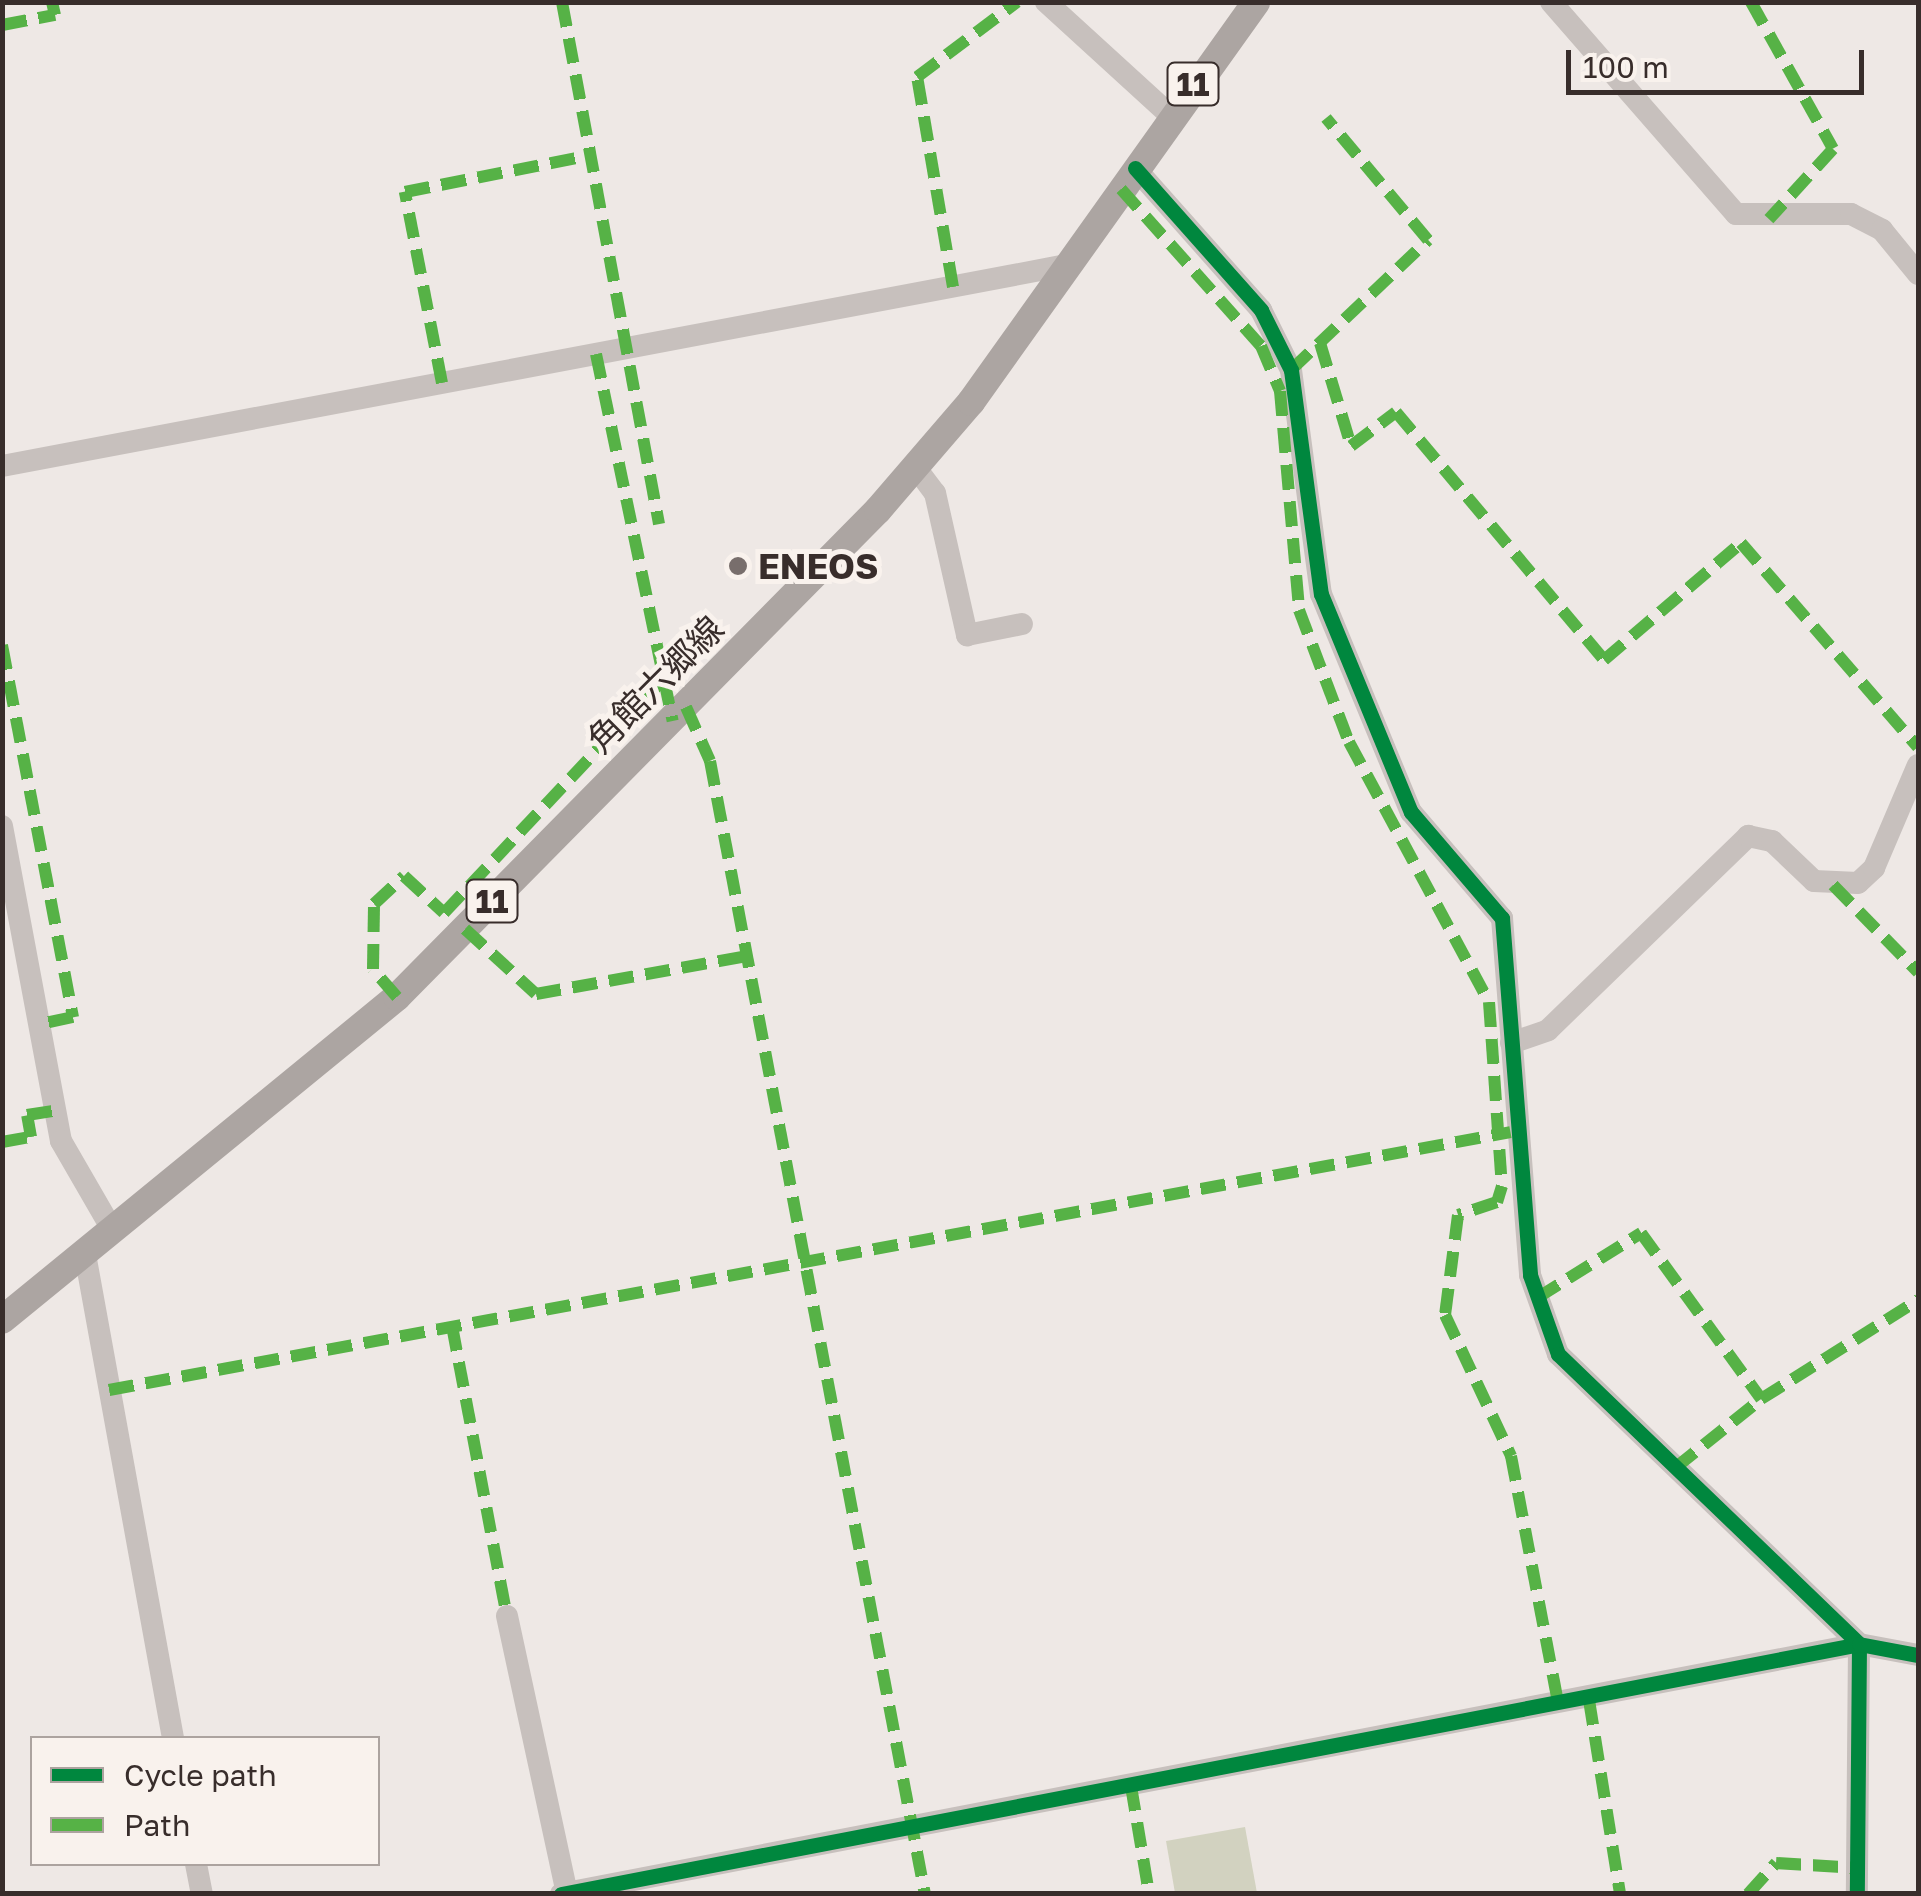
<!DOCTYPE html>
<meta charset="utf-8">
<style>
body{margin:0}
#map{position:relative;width:1921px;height:1896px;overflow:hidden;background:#eee8e5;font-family:"Golos Text","Noto Sans JP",sans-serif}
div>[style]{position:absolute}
.green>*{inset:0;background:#d2d2c0}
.minor>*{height:22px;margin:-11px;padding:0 11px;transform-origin:11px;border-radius:11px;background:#c7c0bd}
.major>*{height:28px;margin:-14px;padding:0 14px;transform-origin:14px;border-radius:14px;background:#aca5a2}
.quiet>*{height:12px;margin-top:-6px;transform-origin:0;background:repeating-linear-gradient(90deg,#56b246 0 25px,transparent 0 37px)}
.cycleway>*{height:15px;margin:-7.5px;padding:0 7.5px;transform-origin:7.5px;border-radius:7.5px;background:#00873e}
.dots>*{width:28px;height:28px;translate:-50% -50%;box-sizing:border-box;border:5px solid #f9f2ed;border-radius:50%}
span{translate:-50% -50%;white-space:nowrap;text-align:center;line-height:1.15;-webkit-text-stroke:10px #f9f2ed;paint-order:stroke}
.shield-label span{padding:2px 8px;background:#f9f2ed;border:2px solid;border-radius:8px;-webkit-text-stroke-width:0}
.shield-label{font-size:32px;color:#382d2b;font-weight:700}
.poi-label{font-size:35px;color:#382d2b;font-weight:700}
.left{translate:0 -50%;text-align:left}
.street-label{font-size:35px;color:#382d2b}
.frame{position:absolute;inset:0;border:5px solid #382d2b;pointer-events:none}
.legend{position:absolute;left:30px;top:1736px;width:350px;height:130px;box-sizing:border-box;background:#f9f2ed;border:2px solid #aca39f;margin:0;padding:12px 18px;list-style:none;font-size:30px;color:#382d2b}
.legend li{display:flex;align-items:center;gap:20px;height:50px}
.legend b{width:50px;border:2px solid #aca39f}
.scale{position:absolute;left:1566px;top:50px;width:298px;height:45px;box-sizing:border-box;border:5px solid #382d2b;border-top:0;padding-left:12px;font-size:30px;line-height:35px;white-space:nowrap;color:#382d2b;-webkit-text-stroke:8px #f9f2ed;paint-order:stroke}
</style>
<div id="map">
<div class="green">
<i style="clip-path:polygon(1245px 1827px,1257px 1893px,1175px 1893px,1166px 1841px)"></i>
</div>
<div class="minor">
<i style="left:1046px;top:2px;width:169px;rotate:42.4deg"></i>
<i style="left:1551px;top:2px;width:281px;rotate:48.9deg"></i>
<i style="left:1736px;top:214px;width:115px"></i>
<i style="left:1851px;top:214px;width:35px;rotate:27deg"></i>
<i style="left:1882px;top:230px;width:57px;rotate:50.7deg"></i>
<i style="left:1135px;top:168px;width:190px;rotate:48.4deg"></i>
<i style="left:1261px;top:310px;width:67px;rotate:63.4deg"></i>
<i style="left:1291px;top:370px;width:226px;rotate:82.4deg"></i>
<i style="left:1321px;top:594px;width:236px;rotate:67.6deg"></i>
<i style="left:1411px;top:812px;width:140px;rotate:49.4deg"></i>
<i style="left:1502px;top:918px;width:358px;rotate:85.5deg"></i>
<i style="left:1530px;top:1275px;width:84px;rotate:70.5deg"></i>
<i style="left:1558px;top:1354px;width:418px;rotate:43.9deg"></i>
<i style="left:1859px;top:1644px;width:250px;rotate:90.5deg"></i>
<i style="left:2px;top:466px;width:1084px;rotate:-10.69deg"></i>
<i style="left:916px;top:468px;width:31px;rotate:53deg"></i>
<i style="left:935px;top:493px;width:146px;rotate:77.3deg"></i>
<i style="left:967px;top:635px;width:56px;rotate:-11.3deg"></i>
<i style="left:2px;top:826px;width:320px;rotate:79.4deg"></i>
<i style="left:61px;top:1141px;width:104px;rotate:60deg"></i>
<i style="left:1511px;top:1043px;width:39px;rotate:-19deg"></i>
<i style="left:1548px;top:1030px;width:279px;rotate:-44.1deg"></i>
<i style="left:1748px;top:836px;width:25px;rotate:12deg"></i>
<i style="left:1772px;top:841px;width:58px;rotate:43.6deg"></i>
<i style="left:1814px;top:881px;width:44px;rotate:2.6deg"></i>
<i style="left:1858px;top:883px;width:22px;rotate:-43deg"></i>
<i style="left:1874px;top:868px;width:112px;rotate:-66.9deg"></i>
<i style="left:85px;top:1254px;width:492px;rotate:79.7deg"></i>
<i style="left:507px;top:1616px;width:284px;rotate:77.8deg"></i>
<i style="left:196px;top:1864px;width:31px;rotate:79deg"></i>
<i style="left:561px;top:1894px;width:1322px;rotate:-10.9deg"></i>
<i style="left:1859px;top:1644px;width:60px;rotate:10.6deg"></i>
</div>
<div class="major">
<i style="left:2px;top:1320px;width:510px;rotate:-39.27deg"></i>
<i style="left:397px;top:997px;width:684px;rotate:-45.36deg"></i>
<i style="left:878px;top:510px;width:143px;rotate:-49.3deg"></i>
<i style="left:971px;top:402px;width:491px;rotate:-54.5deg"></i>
</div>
<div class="quiet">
<i style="left:562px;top:2px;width:531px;rotate:79.47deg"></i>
<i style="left:1751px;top:2px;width:168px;rotate:60.8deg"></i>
<i style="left:1833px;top:149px;width:95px;rotate:132.4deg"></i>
<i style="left:2px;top:25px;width:54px;rotate:-10.7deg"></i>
<i style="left:55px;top:15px;width:13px;rotate:-103deg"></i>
<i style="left:1121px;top:189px;width:210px;rotate:48.3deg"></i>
<i style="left:1261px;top:346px;width:49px;rotate:67.1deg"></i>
<i style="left:1280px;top:391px;width:220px;rotate:85deg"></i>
<i style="left:1299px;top:610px;width:141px;rotate:69.3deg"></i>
<i style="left:1349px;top:742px;width:295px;rotate:61.7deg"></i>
<i style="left:1489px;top:1002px;width:184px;rotate:86deg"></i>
<i style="left:1502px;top:1186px;width:17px;rotate:107deg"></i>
<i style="left:1497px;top:1202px;width:41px;rotate:161.6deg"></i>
<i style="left:1458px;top:1215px;width:101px;rotate:97.4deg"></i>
<i style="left:1445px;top:1315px;width:156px;rotate:64.9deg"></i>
<i style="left:1511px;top:1456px;width:256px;rotate:79.2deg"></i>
<i style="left:953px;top:287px;width:213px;rotate:-99.7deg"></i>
<i style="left:917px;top:77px;width:125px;rotate:-36.9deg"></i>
<i style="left:1320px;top:343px;width:108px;rotate:73.2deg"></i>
<i style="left:1351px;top:446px;width:56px;rotate:-37.1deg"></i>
<i style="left:1396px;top:412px;width:324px;rotate:50deg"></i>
<i style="left:1604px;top:660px;width:180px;rotate:-40.5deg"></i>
<i style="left:1741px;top:543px;width:270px;rotate:49.1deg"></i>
<i style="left:596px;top:354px;width:375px;rotate:78.2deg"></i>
<i style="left:1291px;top:370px;width:189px;rotate:-43.5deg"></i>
<i style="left:1428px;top:240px;width:159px;rotate:-129.9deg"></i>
<i style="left:442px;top:383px;width:195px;rotate:-101deg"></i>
<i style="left:405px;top:192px;width:191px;rotate:-11.2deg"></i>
<i style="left:2px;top:645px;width:379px;rotate:79.2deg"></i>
<i style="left:73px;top:1017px;width:34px;rotate:168deg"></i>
<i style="left:686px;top:707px;width:59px;rotate:66deg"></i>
<i style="left:710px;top:761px;width:1153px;rotate:79.26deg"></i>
<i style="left:1833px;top:885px;width:122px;rotate:45.7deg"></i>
<i style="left:465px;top:929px;width:96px;rotate:42.5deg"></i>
<i style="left:536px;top:994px;width:214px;rotate:-10.2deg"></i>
<i style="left:397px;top:997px;width:37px;rotate:-131deg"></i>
<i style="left:373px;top:969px;width:65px;rotate:-89.1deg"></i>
<i style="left:374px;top:904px;width:41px;rotate:-43deg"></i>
<i style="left:404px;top:876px;width:54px;rotate:42.8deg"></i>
<i style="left:444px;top:913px;width:321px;rotate:-46.8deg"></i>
<i style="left:2px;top:1142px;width:29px;rotate:-10deg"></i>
<i style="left:31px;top:1137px;width:22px;rotate:-100deg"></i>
<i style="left:27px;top:1115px;width:30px;rotate:-9deg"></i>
<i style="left:1537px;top:1298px;width:123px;rotate:-32deg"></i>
<i style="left:1641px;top:1233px;width:205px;rotate:54.1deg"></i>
<i style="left:452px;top:1326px;width:295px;rotate:79.3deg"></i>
<i style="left:109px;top:1390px;width:1425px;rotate:-10.43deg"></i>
<i style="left:1675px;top:1468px;width:110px;rotate:-38.7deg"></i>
<i style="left:1761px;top:1399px;width:186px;rotate:-32.2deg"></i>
<i style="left:1589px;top:1700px;width:196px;rotate:80.9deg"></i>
<i style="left:1131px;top:1786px;width:109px;rotate:80.5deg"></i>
<i style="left:1748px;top:1894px;width:42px;rotate:-47.9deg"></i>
<i style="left:1776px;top:1863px;width:82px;rotate:3.5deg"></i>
</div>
<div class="cycleway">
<i style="left:1135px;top:168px;width:190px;rotate:48.4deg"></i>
<i style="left:1261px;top:310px;width:67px;rotate:63.4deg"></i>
<i style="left:1291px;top:370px;width:226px;rotate:82.4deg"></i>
<i style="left:1321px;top:594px;width:236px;rotate:67.6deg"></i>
<i style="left:1411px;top:812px;width:140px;rotate:49.4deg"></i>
<i style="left:1502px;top:918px;width:358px;rotate:85.5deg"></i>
<i style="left:1530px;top:1275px;width:84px;rotate:70.5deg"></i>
<i style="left:1558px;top:1354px;width:418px;rotate:43.9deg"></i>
<i style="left:1859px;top:1644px;width:250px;rotate:90.5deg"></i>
<i style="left:561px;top:1894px;width:1322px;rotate:-10.9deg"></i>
<i style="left:1859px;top:1644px;width:60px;rotate:10.6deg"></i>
</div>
<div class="dots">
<i style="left:738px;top:566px;background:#786e6c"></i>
</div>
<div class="shield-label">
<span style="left:1193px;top:84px">11</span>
<span style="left:492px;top:901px">11</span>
</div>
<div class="poi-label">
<span class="left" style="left:758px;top:566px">ENEOS</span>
</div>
<div class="street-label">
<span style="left:655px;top:684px;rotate:-45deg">角館六郷線</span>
</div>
<div class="frame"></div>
<ul class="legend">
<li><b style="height:12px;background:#00873e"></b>Cycle path</li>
<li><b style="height:12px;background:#56b246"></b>Path</li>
</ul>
<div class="scale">100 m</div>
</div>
